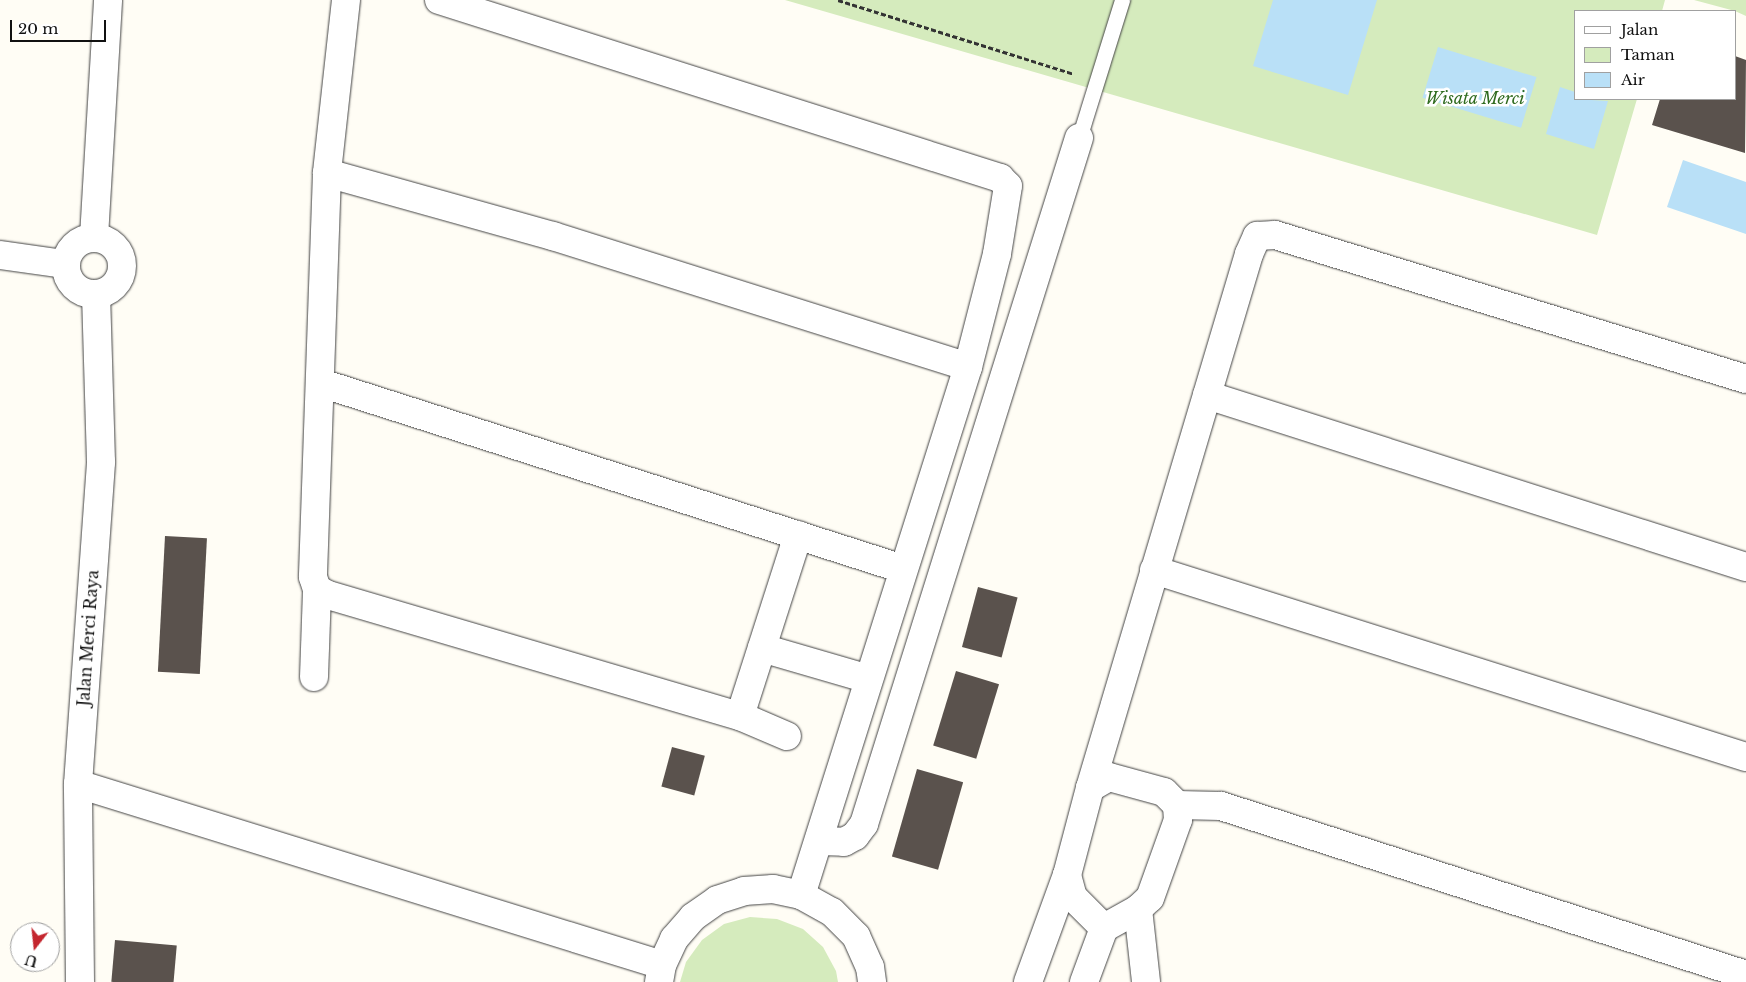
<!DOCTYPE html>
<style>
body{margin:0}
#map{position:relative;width:1746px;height:982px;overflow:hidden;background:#fffdf5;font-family:"Libre Baskerville",serif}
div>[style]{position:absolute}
.green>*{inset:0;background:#d5ebbd}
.water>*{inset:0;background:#b9e0f7;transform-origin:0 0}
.building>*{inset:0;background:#5a524d;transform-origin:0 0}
.path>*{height:3px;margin-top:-1.5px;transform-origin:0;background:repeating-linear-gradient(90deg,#333 0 5px,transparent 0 7.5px)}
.roads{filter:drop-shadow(0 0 1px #444) drop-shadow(0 0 1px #444)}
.lane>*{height:15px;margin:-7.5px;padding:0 7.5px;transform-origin:7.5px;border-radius:7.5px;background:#fff}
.street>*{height:28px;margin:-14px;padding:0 14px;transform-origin:14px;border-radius:14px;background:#fff}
.street>.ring{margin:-14px;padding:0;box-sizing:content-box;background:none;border:28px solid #fff;border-radius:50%}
span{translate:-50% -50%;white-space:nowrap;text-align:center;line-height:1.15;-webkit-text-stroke:5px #fff;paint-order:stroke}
.park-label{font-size:16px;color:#2f6b1f;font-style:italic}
.street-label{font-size:16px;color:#111}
.legend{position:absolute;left:1574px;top:10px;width:162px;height:90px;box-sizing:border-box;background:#fff;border:1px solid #a0a0a0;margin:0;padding:6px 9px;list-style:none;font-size:15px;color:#111}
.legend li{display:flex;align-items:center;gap:10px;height:25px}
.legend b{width:25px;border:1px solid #a0a0a0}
.north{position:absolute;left:10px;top:922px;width:50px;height:50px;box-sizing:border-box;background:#fff;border:1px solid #a0a0a0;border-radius:50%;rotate:196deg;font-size:14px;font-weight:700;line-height:20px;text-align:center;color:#111}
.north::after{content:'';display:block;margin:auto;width:18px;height:22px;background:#c4262e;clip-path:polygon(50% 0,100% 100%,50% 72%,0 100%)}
.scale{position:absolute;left:10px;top:20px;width:96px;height:22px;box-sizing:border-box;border:2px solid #111;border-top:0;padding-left:6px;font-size:15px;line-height:18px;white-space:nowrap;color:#111;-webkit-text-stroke:4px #fff;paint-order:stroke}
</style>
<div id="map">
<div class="green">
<i style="clip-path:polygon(785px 0,1665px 0,1662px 11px,1575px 11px,1575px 99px,1637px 99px,1597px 235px)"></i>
<i style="clip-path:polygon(1694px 0,1746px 0,1746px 16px,1735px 11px)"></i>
<i style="clip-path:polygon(750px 917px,777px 919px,803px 929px,823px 947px,836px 971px,838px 982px,680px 982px,686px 962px,702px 940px,724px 924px)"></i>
</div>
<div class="water">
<i style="clip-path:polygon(1273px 0,1377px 0,1348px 95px,1253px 66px)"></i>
<i style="left:1438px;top:47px;width:103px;height:53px;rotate:17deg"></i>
<i style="clip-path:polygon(1560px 87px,1575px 92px,1575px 99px,1608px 101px,1594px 149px,1546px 134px)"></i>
<i style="clip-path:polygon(1683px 160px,1746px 182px,1746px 234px,1667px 207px)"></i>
</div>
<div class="building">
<i style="clip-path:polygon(1735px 56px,1746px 60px,1745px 153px,1652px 125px,1660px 99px,1735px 99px)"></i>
<i style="left:165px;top:536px;width:42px;height:136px;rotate:3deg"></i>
<i style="left:978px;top:587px;width:41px;height:62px;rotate:15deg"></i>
<i style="left:956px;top:671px;width:45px;height:78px;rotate:17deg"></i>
<i style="left:672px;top:747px;width:34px;height:41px;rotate:15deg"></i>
<i style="left:917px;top:769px;width:48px;height:91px;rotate:16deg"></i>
<i style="left:115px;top:940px;width:62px;height:42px;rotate:5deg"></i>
</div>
<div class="path">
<i style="left:838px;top:0;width:247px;rotate:17.4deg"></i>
</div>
<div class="roads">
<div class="lane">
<i style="left:1079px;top:138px;width:145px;rotate:-72.7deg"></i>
</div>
<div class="street">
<i style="left:346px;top:0;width:174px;rotate:96.3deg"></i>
<i style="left:327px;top:173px;width:404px;rotate:92deg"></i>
<i style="left:313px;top:577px;width:13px;rotate:72deg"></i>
<i style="left:317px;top:589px;width:13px;rotate:29deg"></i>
<i style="left:328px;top:595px;width:429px;rotate:16.4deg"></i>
<i style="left:740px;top:716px;width:190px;rotate:-72.2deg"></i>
<i style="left:439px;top:0;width:589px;rotate:17.6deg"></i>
<i style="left:1000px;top:178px;width:11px;rotate:45deg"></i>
<i style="left:1008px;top:186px;width:69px;rotate:99.2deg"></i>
<i style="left:997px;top:254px;width:117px;rotate:104.4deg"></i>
<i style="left:968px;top:367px;width:554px;rotate:107.55deg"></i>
<i style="left:327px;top:173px;width:235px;rotate:15.6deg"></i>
<i style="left:553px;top:236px;width:435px;rotate:17.5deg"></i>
<i style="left:94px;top:237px;width:237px;rotate:-86.6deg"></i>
<i class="ring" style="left:66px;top:238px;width:28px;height:28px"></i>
<i style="left:0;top:255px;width:65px;rotate:8deg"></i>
<i style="left:321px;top:383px;width:611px;rotate:17.72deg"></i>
<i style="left:1207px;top:395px;width:566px;rotate:17.7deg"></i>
<i style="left:1154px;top:570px;width:621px;rotate:17.53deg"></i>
<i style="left:762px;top:648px;width:111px;rotate:16.2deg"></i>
<i style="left:314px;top:677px;width:88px;rotate:-88deg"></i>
<i style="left:740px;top:716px;width:51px;rotate:23.1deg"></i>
<i style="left:78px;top:784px;width:611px;rotate:17.22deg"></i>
<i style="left:1090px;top:788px;width:557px;rotate:-73.42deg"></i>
<i style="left:1249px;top:254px;width:20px;rotate:-66deg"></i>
<i style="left:1257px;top:236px;width:18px;rotate:-3deg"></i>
<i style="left:1275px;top:235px;width:493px;rotate:17deg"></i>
<i style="left:1177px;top:805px;width:44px;rotate:1.3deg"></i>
<i style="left:1221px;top:806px;width:552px;rotate:17.84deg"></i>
<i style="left:820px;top:841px;width:24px;rotate:2deg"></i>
<i style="left:844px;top:842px;width:13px;rotate:-29deg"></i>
<i style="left:855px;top:836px;width:15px;rotate:-53deg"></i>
<i style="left:864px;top:824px;width:719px;rotate:-72.6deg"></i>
<i style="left:1138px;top:909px;width:73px;rotate:83.7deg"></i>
<i style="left:80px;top:982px;width:198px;rotate:-90.6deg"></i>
<i style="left:78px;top:784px;width:323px;rotate:-85.9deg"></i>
<i style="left:101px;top:462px;width:168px;rotate:-91.7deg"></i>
<i style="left:659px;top:982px;width:17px;rotate:-80deg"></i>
<i style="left:662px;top:965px;width:29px;rotate:-65deg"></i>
<i style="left:674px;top:939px;width:29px;rotate:-49deg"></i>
<i style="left:693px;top:917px;width:29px;rotate:-35deg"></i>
<i style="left:717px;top:900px;width:28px;rotate:-18deg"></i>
<i style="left:744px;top:891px;width:29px;rotate:-4deg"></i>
<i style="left:773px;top:889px;width:29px;rotate:12deg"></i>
<i style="left:801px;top:895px;width:35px;rotate:29deg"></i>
<i style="left:832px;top:912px;width:34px;rotate:45deg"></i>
<i style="left:856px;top:936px;width:34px;rotate:66deg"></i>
<i style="left:870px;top:967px;width:15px;rotate:82deg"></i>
<i style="left:1028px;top:982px;width:114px;rotate:-70deg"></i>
<i style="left:1084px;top:982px;width:58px;rotate:-69.7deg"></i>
<i style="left:1104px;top:928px;width:39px;rotate:-29deg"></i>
<i style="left:1138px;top:909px;width:16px;rotate:-43deg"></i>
<i style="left:1150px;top:898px;width:83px;rotate:-70.3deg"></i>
<i style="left:1178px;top:820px;width:15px;rotate:-94deg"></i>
<i style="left:1177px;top:805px;width:18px;rotate:-135deg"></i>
<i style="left:1164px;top:792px;width:57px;rotate:-164.7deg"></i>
<i style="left:1109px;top:777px;width:22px;rotate:150deg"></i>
<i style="left:1090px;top:788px;width:90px;rotate:104.8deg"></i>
<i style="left:1067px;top:875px;width:23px;rotate:75deg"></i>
<i style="left:1073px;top:897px;width:44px;rotate:45deg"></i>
</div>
</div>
<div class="park-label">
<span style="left:1475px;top:98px">Wisata Merci</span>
</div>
<div class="street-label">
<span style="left:88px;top:638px;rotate:-86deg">Jalan Merci Raya</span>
</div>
<ul class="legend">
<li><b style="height:6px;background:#fff"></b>Jalan</li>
<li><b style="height:14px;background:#d5ebbd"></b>Taman</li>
<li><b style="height:14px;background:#b9e0f7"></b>Air</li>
</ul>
<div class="north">U</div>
<div class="scale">20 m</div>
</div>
